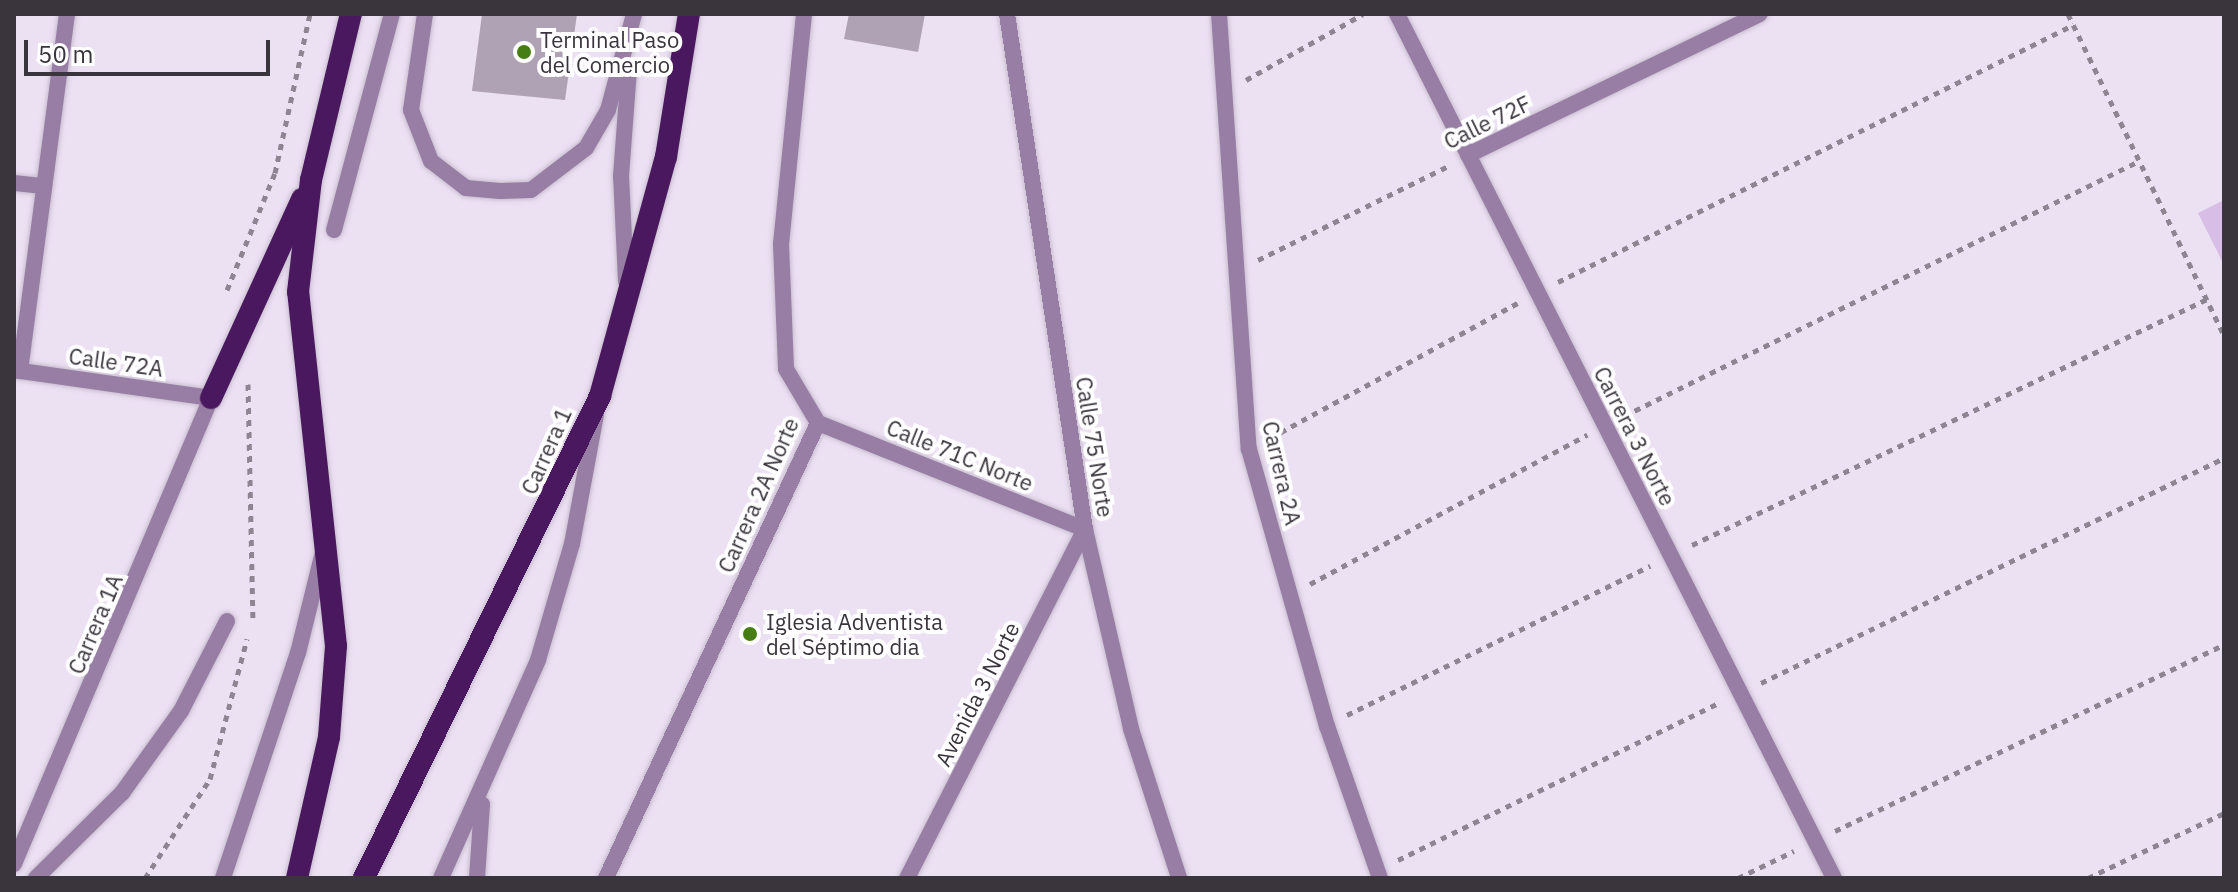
<!DOCTYPE html>
<meta charset="utf-8">
<style>
body{margin:0}
#map{position:relative;width:2238px;height:892px;overflow:hidden;background:#ece0f3;font-family:"IBM Plex Sans",sans-serif}
div>[style]{position:absolute}
.green>*{inset:0;background:#d8bee6}
.building>*{inset:0;background:#aea2b4}
.path>*{height:5px;margin-top:-2.5px;transform-origin:0;background:repeating-linear-gradient(90deg,#8d8592 0 6px,transparent 0 12px)}
.roads{filter:drop-shadow(0 0 2px #c8becf) drop-shadow(0 0 2px #c8becf)}
.service>*{height:16px;margin:-8px;padding:0 8px;transform-origin:8px;border-radius:8px;background:#987ea5}
.minor>*{height:16px;margin:-8px;padding:0 8px;transform-origin:8px;border-radius:8px;background:#987ea5}
.tertiary>*{height:16px;margin:-8px;padding:0 8px;transform-origin:8px;border-radius:8px;background:#987ea5}
.trunk>*{height:22px;margin:-11px;padding:0 11px;transform-origin:11px;border-radius:11px;background:#49185e}
.dots>*{width:22px;height:22px;translate:-50% -50%;box-sizing:border-box;border:4px solid #fff;border-radius:50%}
span{translate:-50% -50%;white-space:nowrap;text-align:center;line-height:1.15;-webkit-text-stroke:8px #fff;paint-order:stroke}
.poi-label{font-size:22px;color:#3a353d}
.left{translate:0 -50%;text-align:left}
.street-label{font-size:22px;color:#3a353d}
.frame{position:absolute;inset:0;border:16px solid #3a353d;pointer-events:none}
.scale{position:absolute;left:24px;top:40px;width:246px;height:36px;box-sizing:border-box;border:4px solid #3a353d;border-top:0;padding-left:10px;font-size:24px;line-height:28px;white-space:nowrap;color:#3a353d;-webkit-text-stroke:6px #fff;paint-order:stroke}
</style>
<div id="map">
<div class="green">
<i style="clip-path:polygon(2224px 200px,2224px 265px,2198px 213px)"></i>
</div>
<div class="building">
<i style="clip-path:polygon(482px 14px,577px 14px,565px 100px,472px 91px)"></i>
<i style="clip-path:polygon(849px 14px,925px 14px,918px 52px,844px 39px)"></i>
</div>
<div class="path">
<i style="left:2068px;top:14px;width:357px;rotate:64.1deg"></i>
<i style="left:1246px;top:80px;width:134px;rotate:-29.4deg"></i>
<i style="left:1258px;top:260px;width:214px;rotate:-26.3deg"></i>
<i style="left:1558px;top:282px;width:576px;rotate:-26.52deg"></i>
<i style="left:227px;top:290px;width:126px;rotate:-67.7deg"></i>
<i style="left:275px;top:173px;width:163px;rotate:-77.6deg"></i>
<i style="left:248px;top:384px;width:234px;rotate:88.8deg"></i>
<i style="left:1624px;top:416px;width:575px;rotate:-26.34deg"></i>
<i style="left:1270px;top:438px;width:282px;rotate:-28.6deg"></i>
<i style="left:1692px;top:545px;width:571px;rotate:-25.53deg"></i>
<i style="left:1310px;top:584px;width:315px;rotate:-28.3deg"></i>
<i style="left:1761px;top:683px;width:515px;rotate:-25.92deg"></i>
<i style="left:1347px;top:715px;width:338px;rotate:-26.2deg"></i>
<i style="left:1835px;top:831px;width:431px;rotate:-25.6deg"></i>
<i style="left:1398px;top:860px;width:357px;rotate:-26.1deg"></i>
<i style="left:145px;top:878px;width:118px;rotate:-56.7deg"></i>
<i style="left:210px;top:779px;width:145px;rotate:-75.2deg"></i>
<i style="left:1738px;top:878px;width:62px;rotate:-25.7deg"></i>
<i style="left:2088px;top:878px;width:151px;rotate:-25.5deg"></i>
</div>
<div class="roads">
<div class="service">
<i style="left:425px;top:14px;width:97px;rotate:98.3deg"></i>
<i style="left:411px;top:110px;width:55px;rotate:68.6deg"></i>
<i style="left:431px;top:161px;width:44px;rotate:37.6deg"></i>
<i style="left:466px;top:188px;width:34px;rotate:5deg"></i>
<i style="left:500px;top:191px;width:31px;rotate:-2deg"></i>
<i style="left:531px;top:190px;width:69px;rotate:-37.4deg"></i>
<i style="left:586px;top:148px;width:44px;rotate:-59.9deg"></i>
<i style="left:608px;top:110px;width:99px;rotate:-74.8deg"></i>
<i style="left:334px;top:230px;width:224px;rotate:-75deg"></i>
<i style="left:626px;top:281px;width:105px;rotate:-92.7deg"></i>
<i style="left:621px;top:176px;width:107px;rotate:-85.7deg"></i>
<i style="left:36px;top:878px;width:121px;rotate:-44.7deg"></i>
<i style="left:122px;top:793px;width:101px;rotate:-54.3deg"></i>
<i style="left:181px;top:711px;width:101px;rotate:-62.9deg"></i>
</div>
<div class="minor">
<i style="left:804px;top:14px;width:231px;rotate:95.7deg"></i>
<i style="left:781px;top:244px;width:125px;rotate:87.7deg"></i>
<i style="left:786px;top:369px;width:63px;rotate:59.3deg"></i>
<i style="left:1007px;top:14px;width:521px;rotate:81.39deg"></i>
<i style="left:1085px;top:529px;width:205px;rotate:77deg"></i>
<i style="left:1131px;top:729px;width:157px;rotate:72.1deg"></i>
<i style="left:1219px;top:14px;width:436px;rotate:86.1deg"></i>
<i style="left:1249px;top:449px;width:288px;rotate:74.3deg"></i>
<i style="left:1327px;top:726px;width:161px;rotate:70.8deg"></i>
<i style="left:1397px;top:14px;width:968px;rotate:63.17deg"></i>
<i style="left:1468px;top:155px;width:324px;rotate:-25.8deg"></i>
<i style="left:14px;top:183px;width:30px;rotate:6deg"></i>
<i style="left:14px;top:370px;width:199px;rotate:8.1deg"></i>
<i style="left:20px;top:371px;width:360px;rotate:-82.5deg"></i>
<i style="left:818px;top:423px;width:287px;rotate:21.7deg"></i>
<i style="left:1085px;top:529px;width:392px;rotate:117deg"></i>
<i style="left:606px;top:878px;width:502px;rotate:-65.02deg"></i>
</div>
<div class="tertiary">
<i style="left:14px;top:864px;width:506px;rotate:-67.08deg"></i>
<i style="left:223px;top:878px;width:237px;rotate:-71.6deg"></i>
<i style="left:298px;top:653px;width:104px;rotate:-76.1deg"></i>
<i style="left:441px;top:878px;width:239px;rotate:-66deg"></i>
<i style="left:538px;top:660px;width:121px;rotate:-73.7deg"></i>
<i style="left:572px;top:544px;width:131px;rotate:-79.5deg"></i>
<i style="left:477px;top:878px;width:74px;rotate:-86.1deg"></i>
</div>
<div class="trunk">
<i style="left:211px;top:398px;width:219px;rotate:-65.4deg"></i>
<i style="left:297px;top:878px;width:145px;rotate:-77.2deg"></i>
<i style="left:329px;top:737px;width:91px;rotate:-85.6deg"></i>
<i style="left:336px;top:646px;width:356px;rotate:-96.1deg"></i>
<i style="left:298px;top:292px;width:113px;rotate:-83.4deg"></i>
<i style="left:311px;top:180px;width:171px;rotate:-76.5deg"></i>
<i style="left:364px;top:878px;width:537px;rotate:-63.91deg"></i>
<i style="left:600px;top:396px;width:248px;rotate:-74.6deg"></i>
<i style="left:666px;top:157px;width:145px;rotate:-80.9deg"></i>
</div>
</div>
<div class="dots">
<i style="left:524px;top:52px;background:#477e14"></i>
<i style="left:750px;top:634px;background:#477e14"></i>
</div>
<div class="poi-label">
<span class="left" style="left:540px;top:52px">Terminal Paso<br>del Comercio</span>
<span class="left" style="left:766px;top:634px">Iglesia Adventista<br>del Séptimo dia</span>
</div>
<div class="street-label">
<span style="left:1487px;top:122px;rotate:-26deg">Calle 72F</span>
<span style="left:116px;top:362px;rotate:8deg">Calle 72A</span>
<span style="left:1635px;top:436px;rotate:63deg">Carrera 3 Norte</span>
<span style="left:1095px;top:447px;rotate:81deg">Calle 75 Norte</span>
<span style="left:546px;top:451px;rotate:-66deg">Carrera 1</span>
<span style="left:960px;top:455px;rotate:22deg">Calle 71C Norte</span>
<span style="left:1282px;top:473px;rotate:77deg">Carrera 2A</span>
<span style="left:758px;top:495px;rotate:-66deg">Carrera 2A Norte</span>
<span style="left:95px;top:624px;rotate:-67deg">Carrera 1A</span>
<span style="left:977px;top:694px;rotate:-63deg">Avenida 3 Norte</span>
</div>
<div class="frame"></div>
<div class="scale">50 m</div>
</div>
